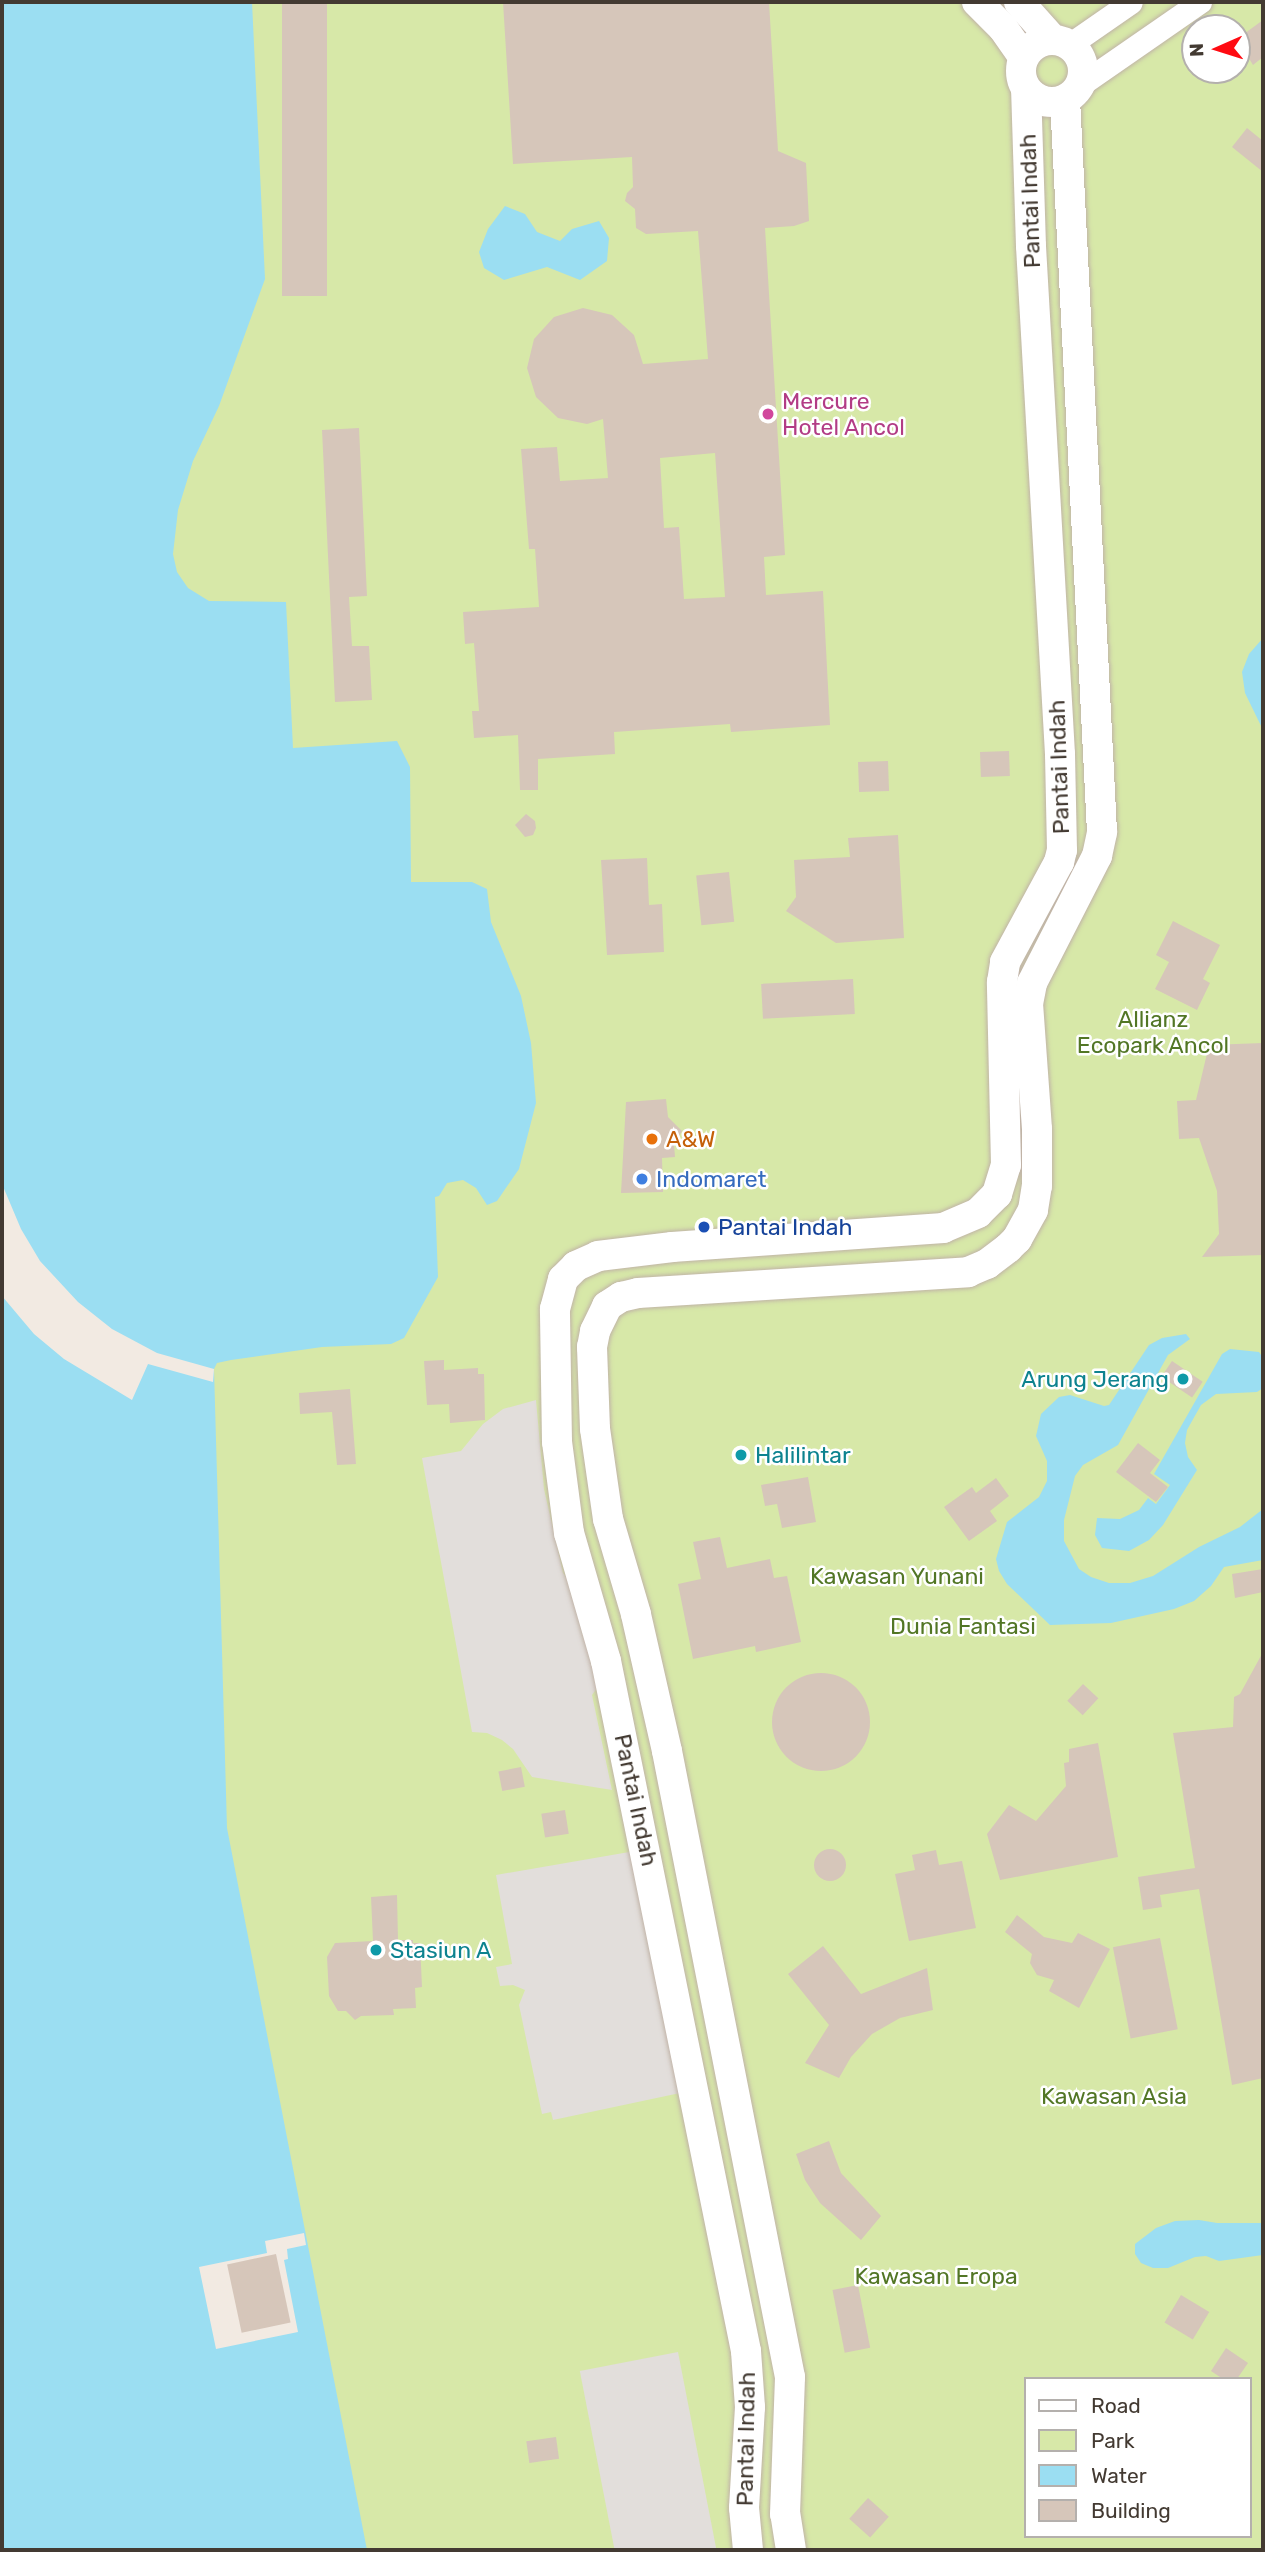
<!DOCTYPE html>
<style>
body{margin:0}
#map{position:relative;width:1265px;height:2552px;overflow:hidden;background:#f2eae2;font-family:Rubik,sans-serif}
div>[style]{position:absolute}
.green>*{inset:0;background:#d7e8a8}
.parking>*{inset:0;background:#e2dedb;transform-origin:0 0}
.water>*{inset:0;background:#9bdef2}
.pier>*{inset:0;background:#f2eae2}
.building>*{inset:0;background:#d6c6ba;transform-origin:0 0}
.round{border-radius:50%}
.roads{filter:drop-shadow(0 0 2px #c0b3a7) drop-shadow(0 0 2px #c0b3a7)}
.minor>*{height:23px;margin:-11.5px;padding:0 11.5px;transform-origin:11.5px;border-radius:11.5px;background:#fff}
.tertiary>*{height:30px;margin:-15px;padding:0 15px;transform-origin:15px;border-radius:15px;background:#fff}
.tertiary>.ring{margin:-15px;padding:0;box-sizing:content-box;background:none;border:30px solid #fff;border-radius:50%}
.dots>*{width:19px;height:19px;translate:-50% -50%;box-sizing:border-box;border:4px solid #fff;border-radius:50%}
span{translate:-50% -50%;white-space:nowrap;text-align:center;line-height:1.15;-webkit-text-stroke:5px #fff;paint-order:stroke}
.street-label{font-size:23px;color:#433a32}
.hotel-label{font-size:23px;color:#b23c85}
.left{translate:0 -50%;text-align:left}
.park-label{font-size:23px;color:#527625}
.food-label{font-size:23px;color:#c56008}
.shop-label{font-size:23px;color:#366cbe}
.transit-label{font-size:23px;color:#164399}
.culture-label{font-size:23px;color:#0d838f}
.right{translate:-100% -50%;text-align:right}
.frame{position:absolute;inset:0;border:4px solid #433a32;pointer-events:none}
.legend{position:absolute;left:1024px;top:2377px;width:228px;height:161px;box-sizing:border-box;background:#fff;border:2px solid #b4b0ad;margin:0;padding:9px 12px;list-style:none;font-size:21px;color:#433a32}
.legend li{display:flex;align-items:center;gap:14px;height:35px}
.legend b{width:35px;border:2px solid #b4b0ad}
.north{position:absolute;left:1181px;top:14px;width:70px;height:70px;box-sizing:border-box;background:#fff;border:2px solid #b4b0ad;border-radius:50%;rotate:267deg;font-size:19px;font-weight:700;line-height:28px;text-align:center;color:#433a32}
.north::after{content:'';display:block;margin:auto;width:24px;height:32px;background:#ff0b12;clip-path:polygon(50% 0,100% 100%,50% 72%,0 100%)}
</style>
<div id="map">
<div class="green">
<i style="clip-path:polygon(evenodd,2px 2px,1263px 2px,1263px 2550px,2px 2550px,2px 2px,1195px 28px,1237px 28px,1237px 70px,1195px 70px,1195px 28px,2px 2px,1025px 2379px,1249px 2379px,1249px 2536px,1025px 2536px,1025px 2379px)"></i>
</div>
<div class="parking">
<i style="clip-path:polygon(536px 1400px,544px 1489px,563px 1573px,575px 1589px,599px 1685px,592px 1695px,612px 1790px,532px 1777px,513px 1749px,502px 1740px,487px 1733px,472px 1732px,422px 1458px,461px 1451px,483px 1424px,503px 1409px)"></i>
<i style="clip-path:polygon(635px 1851px,680px 2093px,553px 2120px,551px 2112px,542px 2114px,519px 2005px,525px 1990px,513px 1985px,500px 1986px,496px 1967px,512px 1964px,496px 1875px)"></i>
<i style="left:678px;top:2352px;width:201px;height:100px;rotate:79deg"></i>
</div>
<div class="water">
<i style="clip-path:polygon(2px 2px,252px 2px,265px 279px,219px 406px,193px 461px,178px 510px,173px 554px,177px 572px,188px 588px,209px 601px,286px 602px,293px 748px,397px 741px,410px 767px,411px 882px,472px 882px,487px 889px,491px 922px,521px 996px,531px 1043px,536px 1103px,519px 1169px,497px 1201px,487px 1205px,476px 1188px,463px 1180px,447px 1183px,439px 1196px,435px 1197px,438px 1277px,404px 1338px,391px 1344px,322px 1347px,231px 1360px,217px 1363px,214px 1369px,227px 1828px,367px 2550px,2px 2550px)"></i>
<i style="clip-path:polygon(505px 206px,525px 214px,537px 232px,560px 241px,572px 229px,599px 221px,609px 238px,607px 261px,580px 280px,547px 267px,504px 280px,484px 268px,479px 252px,488px 229px)"></i>
<i style="clip-path:polygon(1263px 638px,1263px 730px,1245px 693px,1242px 672px,1249px 654px)"></i>
<i style="clip-path:polygon(1186px 1334px,1190px 1339px,1168px 1355px,1118px 1445px,1083px 1465px,1075px 1476px,1064px 1520px,1064px 1541px,1079px 1569px,1091px 1577px,1109px 1583px,1130px 1583px,1153px 1576px,1199px 1547px,1240px 1527px,1263px 1509px,1263px 1560px,1224px 1567px,1211px 1586px,1194px 1601px,1174px 1609px,1111px 1623px,1050px 1625px,1007px 1584px,999px 1571px,996px 1559px,1007px 1522px,1039px 1497px,1047px 1481px,1047px 1461px,1036px 1436px,1041px 1414px,1059px 1397px,1070px 1395px,1104px 1406px,1109px 1405px,1149px 1345px,1162px 1338px)"></i>
<i style="clip-path:polygon(1230px 1349px,1259px 1352px,1263px 1358px,1263px 1388px,1257px 1392px,1216px 1394px,1201px 1405px,1187px 1430px,1185px 1443px,1188px 1457px,1197px 1470px,1163px 1525px,1149px 1540px,1129px 1551px,1102px 1548px,1095px 1535px,1097px 1518px,1120px 1519px,1139px 1510px,1148px 1498px,1156px 1504px,1170px 1485px,1154px 1474px,1222px 1354px)"></i>
<i style="clip-path:polygon(1199px 2220px,1217px 2223px,1263px 2223px,1263px 2255px,1219px 2261px,1206px 2256px,1195px 2257px,1168px 2268px,1153px 2268px,1141px 2263px,1135px 2254px,1135px 2244px,1156px 2228px,1175px 2221px)"></i>
</div>
<div class="pier">
<i style="clip-path:polygon(2px 1184px,21px 1229px,40px 1261px,78px 1302px,112px 1329px,157px 1353px,214px 1369px,213px 1382px,148px 1364px,132px 1400px,64px 1359px,34px 1334px,2px 1296px)"></i>
<i style="clip-path:polygon(304px 2233px,306px 2245px,287px 2249px,288px 2259px,284px 2260px,298px 2332px,216px 2349px,199px 2267px,267px 2253px,265px 2241px)"></i>
</div>
<div class="building">
<i style="left:282px;top:2px;width:45px;height:294px"></i>
<i style="clip-path:polygon(evenodd,503px 2px,769px 2px,778px 151px,806px 163px,809px 221px,794px 226px,765px 228px,785px 555px,764px 557px,766px 595px,823px 591px,830px 725px,731px 732px,730px 724px,614px 732px,615px 754px,538px 759px,538px 790px,520px 790px,518px 735px,474px 738px,472px 711px,479px 711px,474px 643px,465px 644px,463px 612px,539px 607px,535px 549px,529px 549px,521px 449px,557px 447px,560px 481px,608px 478px,603px 419px,587px 424px,558px 418px,536px 397px,527px 368px,534px 339px,554px 317px,583px 308px,612px 315px,634px 335px,643px 364px,708px 359px,698px 231px,646px 234px,636px 228px,635px 209px,625px 201px,627px 193px,633px 187px,632px 157px,513px 164px,503px 2px,715px 453px,725px 597px,684px 599px,679px 527px,664px 528px,660px 458px,715px 453px)"></i>
<i style="clip-path:polygon(1263px 20px,1263px 57px,1253px 65px,1237px 39px)"></i>
<i style="clip-path:polygon(1247px 128px,1263px 141px,1263px 172px,1232px 147px)"></i>
<i style="clip-path:polygon(359px 428px,367px 596px,349px 597px,352px 646px,369px 646px,372px 700px,335px 702px,322px 430px)"></i>
<i style="left:1009px;top:751px;width:25px;height:29px;rotate:88deg"></i>
<i style="left:888px;top:761px;width:30px;height:30px;rotate:88deg"></i>
<i style="clip-path:polygon(526px 814px,535px 821px,536px 828px,533px 835px,525px 837px,515px 825px)"></i>
<i style="clip-path:polygon(898px 835px,904px 938px,836px 943px,786px 911px,796px 897px,794px 860px,850px 857px,848px 838px)"></i>
<i style="clip-path:polygon(647px 858px,649px 905px,662px 904px,664px 952px,607px 955px,601px 860px)"></i>
<i style="left:729px;top:872px;width:50px;height:33px;rotate:84deg"></i>
<i style="clip-path:polygon(1173px 921px,1220px 945px,1203px 979px,1210px 983px,1197px 1010px,1155px 989px,1169px 962px,1156px 955px)"></i>
<i style="left:853px;top:979px;width:35px;height:92px;rotate:87deg"></i>
<i style="clip-path:polygon(1263px 1043px,1263px 1255px,1202px 1257px,1219px 1234px,1217px 1191px,1199px 1138px,1179px 1139px,1177px 1101px,1196px 1100px,1209px 1045px)"></i>
<i style="clip-path:polygon(666px 1099px,668px 1117px,682px 1131px,674px 1145px,675px 1157px,662px 1158px,663px 1192px,621px 1193px,626px 1102px)"></i>
<i style="clip-path:polygon(444px 1360px,444px 1370px,478px 1368px,478px 1374px,484px 1374px,485px 1420px,450px 1423px,449px 1404px,427px 1405px,424px 1361px)"></i>
<i style="left:1172px;top:1361px;width:37px;height:19px;rotate:34deg"></i>
<i style="clip-path:polygon(350px 1389px,356px 1464px,337px 1465px,332px 1412px,300px 1414px,299px 1393px)"></i>
<i style="clip-path:polygon(1138px 1443px,1160px 1460px,1150px 1473px,1168px 1487px,1156px 1502px,1116px 1472px)"></i>
<i style="clip-path:polygon(808px 1477px,816px 1522px,782px 1528px,777px 1504px,765px 1506px,761px 1485px)"></i>
<i style="clip-path:polygon(996px 1478px,1009px 1496px,990px 1511px,997px 1521px,969px 1541px,944px 1507px,972px 1487px,976px 1493px)"></i>
<i style="clip-path:polygon(720px 1537px,727px 1568px,770px 1559px,774px 1578px,787px 1576px,801px 1642px,756px 1652px,755px 1646px,693px 1659px,678px 1584px,701px 1579px,693px 1542px)"></i>
<i style="clip-path:polygon(1263px 1569px,1263px 1592px,1235px 1598px,1232px 1574px)"></i>
<i style="clip-path:polygon(1263px 1652px,1263px 2078px,1232px 2085px,1199px 1889px,1160px 1895px,1162px 1907px,1143px 1910px,1138px 1877px,1195px 1868px,1173px 1733px,1233px 1727px,1234px 1697px,1240px 1694px)"></i>
<i class="round" style="left:772px;top:1673px;width:98px;height:98px"></i>
<i style="left:1083px;top:1684px;width:21px;height:23px;rotate:43deg"></i>
<i style="clip-path:polygon(1098px 1743px,1118px 1857px,1000px 1880px,987px 1834px,1009px 1805px,1036px 1821px,1066px 1786px,1064px 1763px,1069px 1762px,1069px 1749px)"></i>
<i style="left:521px;top:1767px;width:20px;height:23px;rotate:79deg"></i>
<i style="left:565px;top:1810px;width:24px;height:24px;rotate:81deg"></i>
<i class="round" style="left:814px;top:1849px;width:32px;height:32px"></i>
<i style="clip-path:polygon(936px 1850px,939px 1865px,962px 1861px,976px 1928px,909px 1941px,895px 1874px,915px 1870px,912px 1855px)"></i>
<i style="clip-path:polygon(397px 1895px,398px 1940px,413px 1940px,413px 1943px,420px 1943px,422px 1987px,415px 1988px,416px 2008px,393px 2009px,394px 2015px,361px 2016px,355px 2020px,346px 2011px,338px 2011px,329px 1996px,327px 1957px,335px 1943px,373px 1941px,371px 1897px)"></i>
<i style="clip-path:polygon(1017px 1915px,1044px 1937px,1072px 1943px,1078px 1933px,1110px 1949px,1079px 2008px,1049px 1991px,1054px 1980px,1037px 1975px,1030px 1963px,1032px 1954px,1005px 1932px)"></i>
<i style="left:1160px;top:1938px;width:93px;height:48px;rotate:79deg"></i>
<i style="clip-path:polygon(823px 1946px,861px 1994px,927px 1968px,933px 2010px,900px 2018px,872px 2034px,851px 2057px,839px 2078px,805px 2063px,829px 2025px,788px 1974px)"></i>
<i style="clip-path:polygon(829px 2141px,841px 2173px,881px 2216px,861px 2240px,820px 2203px,805px 2180px,796px 2154px)"></i>
<i style="left:276px;top:2254px;width:70px;height:50px;rotate:78deg"></i>
<i style="left:858px;top:2285px;width:64px;height:26px;rotate:79deg"></i>
<i style="left:1181px;top:2295px;width:33px;height:32px;rotate:31deg"></i>
<i style="clip-path:polygon(1226px 2348px,1248px 2363px,1237px 2379px,1223px 2379px,1211px 2371px)"></i>
<i style="left:556px;top:2437px;width:22px;height:30px;rotate:82deg"></i>
<i style="left:868px;top:2498px;width:28px;height:28px;rotate:42deg"></i>
</div>
<div class="roads">
<div class="minor">
<i style="left:1069px;top:45px;width:75px;rotate:-34.7deg"></i>
<i style="left:1080px;top:85px;width:146px;rotate:-34.7deg"></i>
</div>
<div class="tertiary">
<i style="left:977px;top:2px;width:37px;rotate:45deg"></i>
<i style="left:1003px;top:28px;width:35px;rotate:55deg"></i>
<i style="left:1019px;top:2px;width:51px;rotate:48.2deg"></i>
<i class="ring" style="left:1021px;top:40px;width:32px;height:32px"></i>
<i style="left:748px;top:2550px;width:42px;rotate:-95.4deg"></i>
<i style="left:744px;top:2508px;width:101px;rotate:-86.6deg"></i>
<i style="left:750px;top:2407px;width:56px;rotate:-94.1deg"></i>
<i style="left:746px;top:2351px;width:704px;rotate:-101.47deg"></i>
<i style="left:606px;top:1661px;width:133px;rotate:-106.1deg"></i>
<i style="left:569px;top:1533px;width:92px;rotate:-97.5deg"></i>
<i style="left:557px;top:1442px;width:133px;rotate:-90.9deg"></i>
<i style="left:555px;top:1309px;width:31px;rotate:-75deg"></i>
<i style="left:563px;top:1279px;width:18px;rotate:-45deg"></i>
<i style="left:576px;top:1266px;width:24px;rotate:-24deg"></i>
<i style="left:598px;top:1256px;width:75px;rotate:-6.9deg"></i>
<i style="left:672px;top:1247px;width:272px;rotate:-4deg"></i>
<i style="left:943px;top:1228px;width:38px;rotate:-23deg"></i>
<i style="left:978px;top:1213px;width:27px;rotate:-45deg"></i>
<i style="left:997px;top:1194px;width:30px;rotate:-73deg"></i>
<i style="left:1006px;top:1165px;width:183px;rotate:-91.3deg"></i>
<i style="left:1002px;top:982px;width:20px;rotate:-81deg"></i>
<i style="left:1005px;top:962px;width:114px;rotate:-61.6deg"></i>
<i style="left:1059px;top:862px;width:12px;rotate:-76deg"></i>
<i style="left:1062px;top:850px;width:96px;rotate:-91.2deg"></i>
<i style="left:1060px;top:754px;width:509px;rotate:-93.27deg"></i>
<i style="left:1031px;top:246px;width:156px;rotate:-91.8deg"></i>
<i style="left:791px;top:2550px;width:36px;rotate:-99deg"></i>
<i style="left:785px;top:2514px;width:137px;rotate:-87.9deg"></i>
<i style="left:790px;top:2377px;width:638px;rotate:-101.12deg"></i>
<i style="left:667px;top:1751px;width:140px;rotate:-102.8deg"></i>
<i style="left:636px;top:1614px;width:99px;rotate:-106.4deg"></i>
<i style="left:608px;top:1519px;width:91px;rotate:-98.2deg"></i>
<i style="left:595px;top:1429px;width:82px;rotate:-92.1deg"></i>
<i style="left:592px;top:1347px;width:16px;rotate:-79deg"></i>
<i style="left:595px;top:1331px;width:28px;rotate:-64deg"></i>
<i style="left:607px;top:1306px;width:17px;rotate:-33deg"></i>
<i style="left:621px;top:1297px;width:17px;rotate:-13deg"></i>
<i style="left:638px;top:1293px;width:331px;rotate:-3.6deg"></i>
<i style="left:968px;top:1272px;width:21px;rotate:-23deg"></i>
<i style="left:987px;top:1264px;width:26px;rotate:-37deg"></i>
<i style="left:1008px;top:1248px;width:13px;rotate:-45deg"></i>
<i style="left:1017px;top:1239px;width:33px;rotate:-61deg"></i>
<i style="left:1033px;top:1210px;width:24px;rotate:-81deg"></i>
<i style="left:1037px;top:1186px;width:57px;rotate:-90deg"></i>
<i style="left:1037px;top:1129px;width:125px;rotate:-94.1deg"></i>
<i style="left:1028px;top:1004px;width:21px;rotate:-79deg"></i>
<i style="left:1032px;top:983px;width:143px;rotate:-62.9deg"></i>
<i style="left:1097px;top:856px;width:25px;rotate:-78deg"></i>
<i style="left:1102px;top:832px;width:733px;rotate:-92.89deg"></i>
</div>
</div>
<div class="dots">
<i style="left:768px;top:414px;background:#d1479c"></i>
<i style="left:652px;top:1139px;background:#e8710a"></i>
<i style="left:642px;top:1179px;background:#3f7fe0"></i>
<i style="left:704px;top:1227px;background:#1a4fb4"></i>
<i style="left:1183px;top:1379px;background:#0f9aa8"></i>
<i style="left:741px;top:1455px;background:#0f9aa8"></i>
<i style="left:376px;top:1950px;background:#0f9aa8"></i>
</div>
<div class="street-label">
<span style="left:1030px;top:201px;rotate:-92deg">Pantai Indah</span>
<span style="left:1059px;top:767px;rotate:-92deg">Pantai Indah</span>
<span style="left:636px;top:1800px;rotate:78deg">Pantai Indah</span>
<span style="left:746px;top:2439px;rotate:-89deg">Pantai Indah</span>
</div>
<div class="hotel-label">
<span class="left" style="left:782px;top:414px">Mercure<br>Hotel Ancol</span>
</div>
<div class="park-label">
<span style="left:1153px;top:1032px">Allianz<br>Ecopark Ancol</span>
<span style="left:897px;top:1576px">Kawasan Yunani</span>
<span style="left:963px;top:1626px">Dunia Fantasi</span>
<span style="left:1114px;top:2096px">Kawasan Asia</span>
<span style="left:936px;top:2276px">Kawasan Eropa</span>
</div>
<div class="food-label">
<span class="left" style="left:666px;top:1139px">A&amp;W</span>
</div>
<div class="shop-label">
<span class="left" style="left:656px;top:1179px">Indomaret</span>
</div>
<div class="transit-label">
<span class="left" style="left:718px;top:1227px">Pantai Indah</span>
</div>
<div class="culture-label">
<span class="right" style="left:1169px;top:1379px">Arung Jerang</span>
<span class="left" style="left:755px;top:1455px">Halilintar</span>
<span class="left" style="left:390px;top:1950px">Stasiun A</span>
</div>
<div class="frame"></div>
<ul class="legend">
<li><b style="height:9px;background:#fff"></b>Road</li>
<li><b style="height:19px;background:#d7e8a8"></b>Park</li>
<li><b style="height:19px;background:#9bdef2"></b>Water</li>
<li><b style="height:19px;background:#d6c6ba"></b>Building</li>
</ul>
<div class="north">N</div>
</div>
